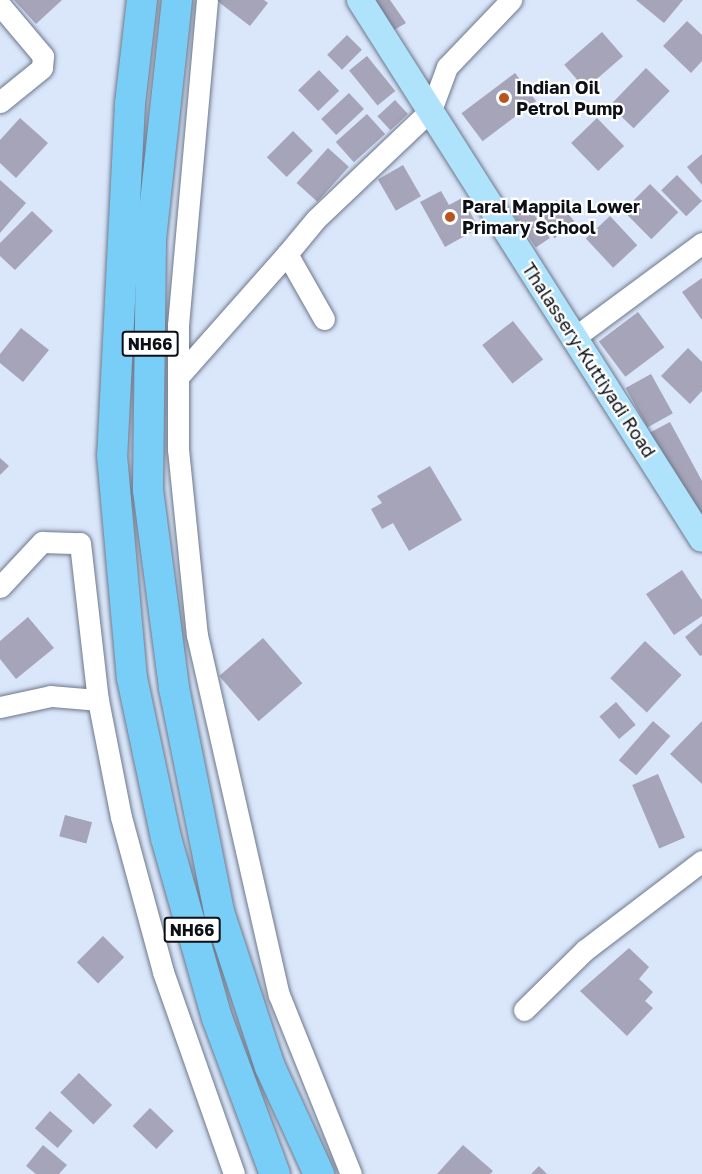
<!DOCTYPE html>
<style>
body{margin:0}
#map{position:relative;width:702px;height:1174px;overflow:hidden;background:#dae6fa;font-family:"Golos Text",sans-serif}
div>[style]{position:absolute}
.building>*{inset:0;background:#a6a4b9;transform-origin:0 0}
.roads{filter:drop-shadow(0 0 2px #6d788a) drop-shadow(0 0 2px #6d788a)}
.minor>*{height:21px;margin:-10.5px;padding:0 10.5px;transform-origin:10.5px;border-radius:10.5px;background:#fff}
.major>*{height:26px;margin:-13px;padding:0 13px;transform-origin:13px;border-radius:13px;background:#afe2fb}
.highway>*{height:30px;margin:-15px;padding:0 15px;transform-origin:15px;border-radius:15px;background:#79cef8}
.dots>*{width:16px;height:16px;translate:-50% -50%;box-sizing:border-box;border:3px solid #fff;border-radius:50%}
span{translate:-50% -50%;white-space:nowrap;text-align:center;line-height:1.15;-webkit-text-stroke:4.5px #fff;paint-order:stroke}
.shield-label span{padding:2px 4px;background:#fff;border:2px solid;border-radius:4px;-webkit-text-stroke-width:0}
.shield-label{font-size:16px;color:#0c1016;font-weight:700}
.poi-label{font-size:18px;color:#0c1016;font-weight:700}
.left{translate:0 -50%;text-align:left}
.street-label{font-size:18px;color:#0c1016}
</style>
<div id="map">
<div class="building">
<i style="clip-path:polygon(14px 0,62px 0,36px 24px)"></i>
<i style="clip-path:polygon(216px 0,264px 0,268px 3px,250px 26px)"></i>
<i style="clip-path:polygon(375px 0,390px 0,406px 23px,389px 33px)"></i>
<i style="clip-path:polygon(636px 0,683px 0,664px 23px)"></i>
<i style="clip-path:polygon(687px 21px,702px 35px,702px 61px,691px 73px,663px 46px)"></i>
<i style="left:602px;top:32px;width:32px;height:50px;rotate:49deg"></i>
<i style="left:347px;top:35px;width:21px;height:28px;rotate:45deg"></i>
<i style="left:367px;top:56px;width:45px;height:23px;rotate:51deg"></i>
<i style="left:646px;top:68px;width:33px;height:52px;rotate:44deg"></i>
<i style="left:319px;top:70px;width:29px;height:29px;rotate:46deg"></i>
<i style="left:515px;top:73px;width:35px;height:67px;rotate:53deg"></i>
<i style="left:349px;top:93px;width:22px;height:38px;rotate:47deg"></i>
<i style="left:395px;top:100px;width:19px;height:24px;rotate:47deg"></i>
<i style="left:367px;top:114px;width:27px;height:42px;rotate:48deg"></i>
<i style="clip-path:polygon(20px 118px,48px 143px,16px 178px,0 163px,0 140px)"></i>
<i style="left:597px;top:118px;width:39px;height:36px;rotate:46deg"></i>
<i style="left:293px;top:131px;width:28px;height:37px;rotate:45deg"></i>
<i style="left:328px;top:148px;width:28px;height:47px;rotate:42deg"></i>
<i style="clip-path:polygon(702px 154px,702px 185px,687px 167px)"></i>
<i style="left:403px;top:165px;width:36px;height:29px;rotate:60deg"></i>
<i style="left:677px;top:175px;width:36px;height:22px;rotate:46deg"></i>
<i style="clip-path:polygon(0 180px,26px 203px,0 233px)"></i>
<i style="left:650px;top:184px;width:40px;height:38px;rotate:45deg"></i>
<i style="clip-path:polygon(441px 191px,449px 205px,462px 198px,479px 228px,445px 247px,420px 202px)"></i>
<i style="left:556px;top:200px;width:28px;height:26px;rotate:49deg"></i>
<i style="left:527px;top:204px;width:41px;height:17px;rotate:56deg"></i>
<i style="clip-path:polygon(32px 211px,53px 231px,15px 270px,0 256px,0 243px)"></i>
<i style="left:610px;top:216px;width:40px;height:33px;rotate:47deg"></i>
<i style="clip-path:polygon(702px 278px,702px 320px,682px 292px)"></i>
<i style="left:638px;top:312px;width:44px;height:49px;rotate:53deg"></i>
<i style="left:513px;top:321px;width:49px;height:39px;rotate:52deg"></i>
<i style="clip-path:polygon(21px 328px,49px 350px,23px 382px,0 363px,0 354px)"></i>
<i style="clip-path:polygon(688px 348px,702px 362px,702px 391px,690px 404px,661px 376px)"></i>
<i style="left:651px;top:374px;width:45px;height:29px;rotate:61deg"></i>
<i style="clip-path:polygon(670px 422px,702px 481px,702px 514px,696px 518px,649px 433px)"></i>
<i style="clip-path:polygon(0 458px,9px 466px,0 475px)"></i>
<i style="clip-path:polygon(430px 466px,462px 520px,409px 551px,393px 523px,382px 529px,371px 509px,382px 503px,377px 496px)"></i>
<i style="clip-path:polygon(682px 570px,702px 600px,702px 616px,674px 635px,646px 594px)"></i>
<i style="clip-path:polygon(28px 617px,54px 648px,16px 679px,0 659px,0 641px)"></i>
<i style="clip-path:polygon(702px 623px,702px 655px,700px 656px,685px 637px)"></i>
<i style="left:263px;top:638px;width:60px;height:58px;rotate:49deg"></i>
<i style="left:645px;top:641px;width:50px;height:51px;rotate:43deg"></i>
<i style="left:616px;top:702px;width:30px;height:22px;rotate:49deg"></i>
<i style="left:653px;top:721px;width:23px;height:52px;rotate:41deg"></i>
<i style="clip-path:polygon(702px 721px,702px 784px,670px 754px)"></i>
<i style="left:658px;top:774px;width:69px;height:28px;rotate:67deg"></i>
<i style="left:65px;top:815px;width:28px;height:22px;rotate:15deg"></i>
<i style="left:103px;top:936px;width:30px;height:37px;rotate:45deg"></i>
<i style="clip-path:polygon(629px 948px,649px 967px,639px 979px,653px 992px,645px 1001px,653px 1008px,627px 1036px,580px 991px)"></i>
<i style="left:79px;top:1073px;width:46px;height:27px;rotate:44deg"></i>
<i style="left:150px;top:1108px;width:33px;height:25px;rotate:44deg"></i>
<i style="left:50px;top:1111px;width:30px;height:23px;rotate:41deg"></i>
<i style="clip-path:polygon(43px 1145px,67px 1165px,59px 1174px,36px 1174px,26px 1166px)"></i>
<i style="clip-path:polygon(463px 1145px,493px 1171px,490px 1174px,437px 1174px)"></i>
<i style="clip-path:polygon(539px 1166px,547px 1174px,531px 1174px)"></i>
</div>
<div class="roads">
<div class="minor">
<i style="left:207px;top:0;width:326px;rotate:95.1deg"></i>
<i style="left:178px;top:325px;width:124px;rotate:90deg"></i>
<i style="left:178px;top:449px;width:187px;rotate:84.2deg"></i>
<i style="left:197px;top:635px;width:369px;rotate:77.2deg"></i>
<i style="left:279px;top:995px;width:193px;rotate:68.1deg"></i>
<i style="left:0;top:5px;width:67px;rotate:49.9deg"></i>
<i style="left:43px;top:56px;width:12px;rotate:95deg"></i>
<i style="left:42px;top:68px;width:54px;rotate:141deg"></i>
<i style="left:324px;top:319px;width:75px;rotate:-119.6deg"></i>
<i style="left:287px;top:254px;width:45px;rotate:-50.4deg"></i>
<i style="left:316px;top:219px;width:158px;rotate:-43.5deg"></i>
<i style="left:431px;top:110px;width:46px;rotate:-69.6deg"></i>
<i style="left:447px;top:67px;width:93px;rotate:-46.3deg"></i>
<i style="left:575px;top:337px;width:158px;rotate:-36.5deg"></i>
<i style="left:178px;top:377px;width:164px;rotate:-48.5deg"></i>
<i style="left:0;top:587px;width:62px;rotate:-47deg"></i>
<i style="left:42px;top:542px;width:38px;rotate:2deg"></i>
<i style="left:80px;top:543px;width:158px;rotate:83.5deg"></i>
<i style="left:98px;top:700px;width:119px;rotate:78.9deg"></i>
<i style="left:121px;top:817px;width:161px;rotate:74.8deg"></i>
<i style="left:163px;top:972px;width:214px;rotate:70.6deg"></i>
<i style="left:0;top:707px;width:52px;rotate:-12.2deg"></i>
<i style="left:51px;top:696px;width:47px;rotate:4.9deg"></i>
<i style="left:524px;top:1010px;width:86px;rotate:-44.5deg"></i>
<i style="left:585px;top:950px;width:147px;rotate:-37.3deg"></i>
</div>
<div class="major">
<i style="left:360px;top:0;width:638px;rotate:57.6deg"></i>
</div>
<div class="highway">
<i style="left:142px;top:0;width:105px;rotate:96.6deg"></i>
<i style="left:130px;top:104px;width:351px;rotate:92.9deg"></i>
<i style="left:112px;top:455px;width:224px;rotate:84.9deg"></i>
<i style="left:132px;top:678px;width:164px;rotate:78deg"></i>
<i style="left:166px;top:838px;width:187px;rotate:74.2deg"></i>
<i style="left:217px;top:1018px;width:166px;rotate:69.6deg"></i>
<i style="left:177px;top:0;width:242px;rotate:96.2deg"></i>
<i style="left:151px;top:241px;width:249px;rotate:90.7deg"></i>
<i style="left:148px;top:490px;width:200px;rotate:82.5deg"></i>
<i style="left:174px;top:688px;width:228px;rotate:78.6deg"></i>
<i style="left:219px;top:912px;width:163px;rotate:71.8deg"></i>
<i style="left:270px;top:1067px;width:118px;rotate:65.4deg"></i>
</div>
</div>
<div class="dots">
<i style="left:504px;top:98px;background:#b8551d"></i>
<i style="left:450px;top:217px;background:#b8551d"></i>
</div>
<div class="shield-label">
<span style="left:150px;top:344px">NH66</span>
<span style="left:192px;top:930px">NH66</span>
</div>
<div class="poi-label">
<span class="left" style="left:516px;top:98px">Indian Oil<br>Petrol Pump</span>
<span class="left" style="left:462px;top:217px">Paral Mappila Lower<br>Primary School</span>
</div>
<div class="street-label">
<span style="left:589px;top:360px;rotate:57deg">Thalassery-Kuttiyadi Road</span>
</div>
</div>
